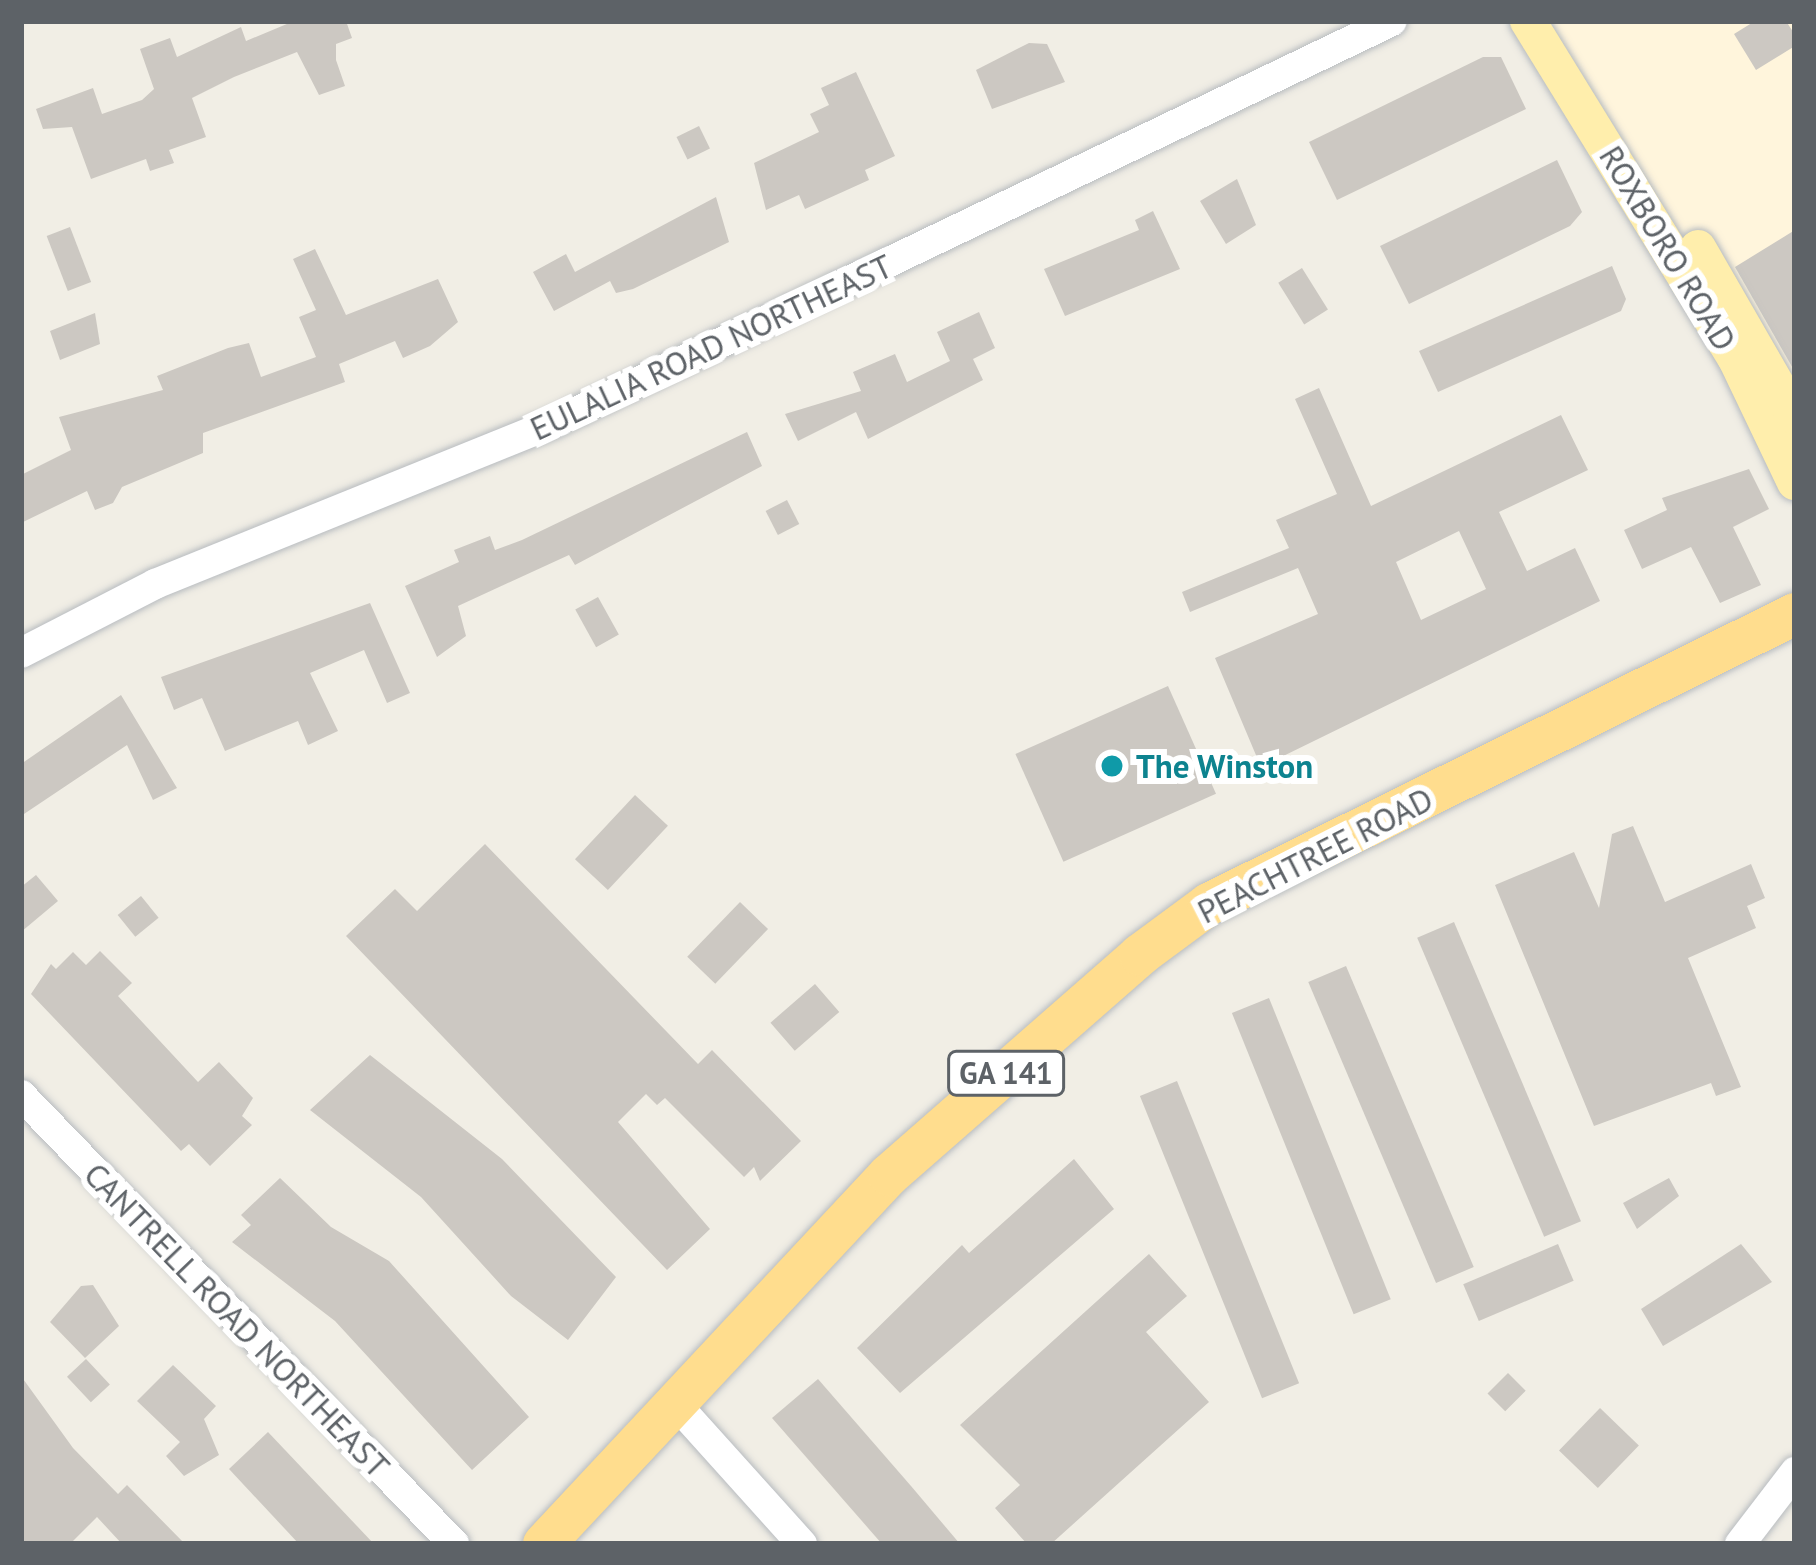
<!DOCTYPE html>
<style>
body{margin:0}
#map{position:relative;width:1816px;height:1565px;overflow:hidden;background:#f1eee5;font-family:"PT Sans",sans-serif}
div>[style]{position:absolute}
.commercial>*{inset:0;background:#fff5dc}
.building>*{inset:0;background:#ccc8c2;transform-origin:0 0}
.roads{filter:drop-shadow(0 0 3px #b8bcc0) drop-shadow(0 0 3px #b8bcc0)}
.minor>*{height:30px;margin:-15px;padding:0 15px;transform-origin:15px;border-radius:15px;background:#fff}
.major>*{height:36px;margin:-18px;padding:0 18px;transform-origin:18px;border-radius:18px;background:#ffeeac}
.highway>*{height:42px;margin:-21px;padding:0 21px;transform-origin:21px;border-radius:21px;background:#ffdd8e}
.dots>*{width:33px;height:33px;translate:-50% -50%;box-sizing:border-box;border:6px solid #fff;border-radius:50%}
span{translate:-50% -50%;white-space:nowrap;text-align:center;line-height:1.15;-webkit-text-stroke:12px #fff;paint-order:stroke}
.shield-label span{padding:3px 9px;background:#fff;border:3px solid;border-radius:9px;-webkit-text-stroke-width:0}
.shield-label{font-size:30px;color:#5d6267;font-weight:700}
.street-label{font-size:33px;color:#5d6267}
.culture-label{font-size:33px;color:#0d838f;font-weight:700}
.left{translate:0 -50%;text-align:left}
.frame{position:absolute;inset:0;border:24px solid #5d6267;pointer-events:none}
</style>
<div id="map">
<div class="commercial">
<i style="clip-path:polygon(1541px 21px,1795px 21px,1795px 456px)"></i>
</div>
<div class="building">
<i style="clip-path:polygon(294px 21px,346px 21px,352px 38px,336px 44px,336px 60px,345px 86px,319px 95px,297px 52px,234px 77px,192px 98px,206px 137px,169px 150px,174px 163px,150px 171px,146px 159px,91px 179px,72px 127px,43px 129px,36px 109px,93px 88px,102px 114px,142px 100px,154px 89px,140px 49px,170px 38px,177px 57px,241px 27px,246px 41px)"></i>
<i style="clip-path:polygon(1755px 21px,1786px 21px,1795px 35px,1795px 46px,1756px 70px,1734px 34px)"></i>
<i style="clip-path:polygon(1029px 43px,1047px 44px,1065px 82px,992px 109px,976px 70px)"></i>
<i style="clip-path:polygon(1483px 57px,1501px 57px,1526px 109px,1337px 200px,1309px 142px)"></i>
<i style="clip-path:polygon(856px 72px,895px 156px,865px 170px,869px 180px,805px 209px,799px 195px,766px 210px,754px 163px,819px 132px,810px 114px,829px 105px,821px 88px)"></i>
<i style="left:699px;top:126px;width:25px;height:25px;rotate:64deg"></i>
<i style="clip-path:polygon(1557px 160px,1582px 212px,1570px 226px,1409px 304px,1380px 246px)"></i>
<i style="clip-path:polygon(1237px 179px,1256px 225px,1226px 244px,1200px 201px)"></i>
<i style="clip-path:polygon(716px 197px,729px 242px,633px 289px,616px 293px,610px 281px,554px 311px,533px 272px,566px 254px,575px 272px)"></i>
<i style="clip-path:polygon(1153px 211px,1180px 269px,1065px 316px,1044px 269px,1139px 230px,1135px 220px)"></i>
<i style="left:70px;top:227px;width:59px;height:25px;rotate:69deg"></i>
<i style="clip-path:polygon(1795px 230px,1795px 372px,1735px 267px)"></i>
<i style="clip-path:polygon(315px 249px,346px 315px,438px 279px,458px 322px,430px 346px,403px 358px,395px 341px,339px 364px,345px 382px,203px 433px,203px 453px,122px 487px,113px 503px,95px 510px,87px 491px,21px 523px,21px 475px,71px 450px,59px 417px,163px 390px,157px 376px,228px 348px,249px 343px,261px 377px,316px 357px,299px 317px,316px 310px,293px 259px)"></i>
<i style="clip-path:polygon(1612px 266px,1626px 299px,1621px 311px,1438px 392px,1419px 351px)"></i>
<i style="left:1302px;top:268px;width:49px;height:28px;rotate:58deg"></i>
<i style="clip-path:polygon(979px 312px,995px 348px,973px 359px,983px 380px,868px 439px,856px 412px,798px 441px,785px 414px,861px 391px,853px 372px,895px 354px,907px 382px,950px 361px,937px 332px)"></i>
<i style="clip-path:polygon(95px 313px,100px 344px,60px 360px,50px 331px)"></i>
<i style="clip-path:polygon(evenodd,1319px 388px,1371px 506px,1561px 415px,1588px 470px,1499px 512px,1527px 571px,1575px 548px,1600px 601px,1261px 767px,1215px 658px,1318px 614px,1298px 568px,1190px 612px,1182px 592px,1289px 548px,1276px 520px,1337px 494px,1295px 399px,1319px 388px,1459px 531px,1486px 589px,1421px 620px,1396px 562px,1459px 531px)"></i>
<i style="clip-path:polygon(747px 432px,762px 466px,575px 565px,569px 555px,458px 606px,466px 636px,437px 657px,405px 586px,459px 562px,454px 550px,490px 536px,495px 550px,522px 540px)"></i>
<i style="clip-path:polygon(1749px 469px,1769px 509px,1733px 527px,1761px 585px,1720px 603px,1691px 547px,1642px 569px,1624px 530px,1667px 510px,1662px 498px)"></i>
<i style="left:787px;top:500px;width:27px;height:24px;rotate:63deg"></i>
<i style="left:598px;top:597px;width:43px;height:26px;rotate:61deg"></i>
<i style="clip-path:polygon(370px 603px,410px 693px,387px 703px,364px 650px,310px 673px,338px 731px,308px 745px,298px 721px,225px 751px,202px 698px,174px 710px,161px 677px)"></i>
<i style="left:1168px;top:686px;width:118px;height:167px;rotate:66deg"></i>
<i style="clip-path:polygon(121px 695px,177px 788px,153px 800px,127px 745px,21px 816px,21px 764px)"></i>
<i style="left:635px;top:795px;width:45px;height:88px;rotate:43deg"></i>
<i style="clip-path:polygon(1633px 826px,1665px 902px,1751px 864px,1765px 898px,1747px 906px,1756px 928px,1688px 958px,1741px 1087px,1716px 1096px,1711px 1083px,1594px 1126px,1495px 885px,1574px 852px,1599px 908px,1612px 834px)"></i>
<i style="clip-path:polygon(485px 844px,698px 1064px,712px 1050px,801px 1141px,760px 1181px,754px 1167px,744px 1177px,665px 1098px,657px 1105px,646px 1094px,618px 1122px,710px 1229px,667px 1270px,346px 936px,395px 889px,417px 911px)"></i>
<i style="clip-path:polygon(36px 875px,58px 901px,21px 932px,21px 887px)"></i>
<i style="left:141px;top:896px;width:28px;height:30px;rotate:51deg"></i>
<i style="left:740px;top:902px;width:39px;height:76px;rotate:44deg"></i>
<i style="left:1454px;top:922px;width:325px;height:40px;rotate:67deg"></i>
<i style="clip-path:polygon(100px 951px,132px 983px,118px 996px,198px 1082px,219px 1062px,253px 1098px,242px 1116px,252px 1125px,210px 1166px,189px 1144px,181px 1151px,31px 994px,51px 964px,56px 969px,73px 952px,86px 965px)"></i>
<i style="left:1346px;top:966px;width:327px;height:41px;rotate:67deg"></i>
<i style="left:815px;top:984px;width:37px;height:59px;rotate:49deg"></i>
<i style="left:1269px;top:998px;width:325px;height:40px;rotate:68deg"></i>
<i style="clip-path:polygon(370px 1055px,502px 1159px,616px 1277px,568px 1340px,511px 1296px,421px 1197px,310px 1110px)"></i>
<i style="left:1177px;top:1081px;width:326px;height:40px;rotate:68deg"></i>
<i style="clip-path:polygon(1074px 1159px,1114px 1209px,900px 1393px,857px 1348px,962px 1245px,969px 1253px)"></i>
<i style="clip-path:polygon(280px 1178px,331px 1227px,389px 1261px,529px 1417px,472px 1470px,335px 1321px,232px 1242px,251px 1225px,241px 1215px)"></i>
<i style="clip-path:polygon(1669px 1178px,1679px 1196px,1637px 1229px,1623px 1203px)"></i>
<i style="left:1558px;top:1244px;width:40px;height:103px;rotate:67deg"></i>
<i style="clip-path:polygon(1741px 1244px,1772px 1282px,1663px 1346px,1641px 1309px)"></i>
<i style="clip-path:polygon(1149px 1254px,1187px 1296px,1146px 1332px,1209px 1402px,1051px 1544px,1027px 1544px,995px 1508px,1020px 1485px,960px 1425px)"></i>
<i style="clip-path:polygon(93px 1285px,119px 1326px,85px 1358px,50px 1322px,81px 1286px)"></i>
<i style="left:86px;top:1359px;width:35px;height:26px;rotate:47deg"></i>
<i style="clip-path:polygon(173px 1365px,216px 1406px,204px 1419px,219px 1455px,184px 1476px,166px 1456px,180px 1442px,137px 1401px)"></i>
<i style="left:1508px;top:1373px;width:25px;height:29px;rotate:45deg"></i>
<i style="clip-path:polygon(21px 1376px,73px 1448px,118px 1494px,127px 1485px,185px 1544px,122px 1544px,97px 1517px,70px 1544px,21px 1544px)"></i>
<i style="clip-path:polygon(818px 1379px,911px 1486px,960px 1544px,882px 1544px,772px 1418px)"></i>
<i style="left:1600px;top:1408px;width:54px;height:59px;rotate:44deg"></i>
<i style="clip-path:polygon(268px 1432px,374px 1544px,299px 1544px,229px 1469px)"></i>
</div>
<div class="roads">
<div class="minor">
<i style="left:21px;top:653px;width:151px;rotate:-27.2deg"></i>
<i style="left:155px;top:584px;width:429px;rotate:-22deg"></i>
<i style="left:553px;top:423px;width:930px;rotate:-25.6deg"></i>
<i style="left:21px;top:1095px;width:624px;rotate:46.04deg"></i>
<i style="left:675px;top:1403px;width:190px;rotate:48deg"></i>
<i style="left:1740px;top:1544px;width:91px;rotate:-52.6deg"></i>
</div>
<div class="major">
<i style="left:1528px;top:21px;width:395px;rotate:58.4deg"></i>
<i style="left:1735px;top:357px;width:139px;rotate:64.4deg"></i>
<i style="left:1698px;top:248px;width:195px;rotate:60.1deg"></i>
</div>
<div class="highway">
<i style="left:544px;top:1544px;width:505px;rotate:-46.93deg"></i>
<i style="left:889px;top:1175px;width:334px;rotate:-41.2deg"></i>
<i style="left:1140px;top:955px;width:86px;rotate:-36.5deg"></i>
<i style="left:1209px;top:904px;width:654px;rotate:-26.33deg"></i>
</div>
</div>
<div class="dots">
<i style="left:1112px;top:766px;background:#0f9aa8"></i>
</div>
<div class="shield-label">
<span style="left:1006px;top:1073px">GA 141</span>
</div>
<div class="street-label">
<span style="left:1668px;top:248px;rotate:59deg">ROXBORO ROAD</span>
<span style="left:711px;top:347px;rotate:-25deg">EULALIA ROAD NORTHEAST</span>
<span style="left:1315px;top:855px;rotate:-27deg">PEACHTREE ROAD</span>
<span style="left:237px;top:1320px;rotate:46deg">CANTRELL ROAD NORTHEAST</span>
</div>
<div class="culture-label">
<span class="left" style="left:1136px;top:766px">The Winston</span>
</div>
<div class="frame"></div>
</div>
